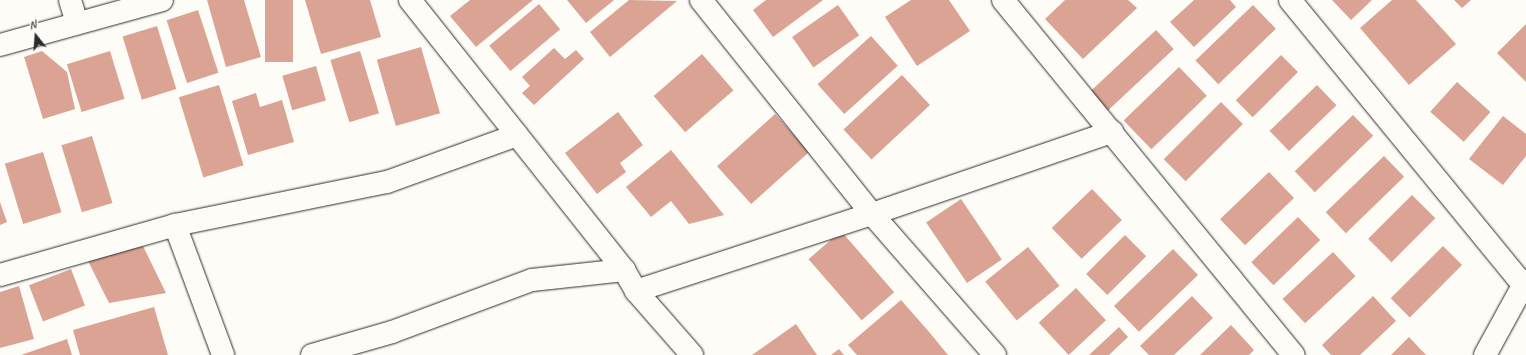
<!DOCTYPE html>
<style>
body{margin:0}
#map{position:relative;width:1526px;height:355px;overflow:hidden;background:#fdfcf7;font-family:Caveat,sans-serif}
div>[style]{position:absolute}
.building>*{inset:0;background:#daa393;transform-origin:0 0}
.roads{filter:drop-shadow(0 0 1px #2b2b2b) drop-shadow(0 0 1px #2b2b2b)}
.street>*{height:22px;margin:-11px;padding:0 11px;transform-origin:11px;border-radius:11px;background:#fdfcf7}
span{translate:-50% -50%;white-space:nowrap;text-align:center;line-height:1.15;-webkit-text-stroke:3.5px #fdfcf7;paint-order:stroke}
.north{position:absolute;left:16px;top:16px;width:40px;height:40px;-webkit-text-stroke:3px #fdfcf7;paint-order:stroke;rotate:343deg;font-size:11px;font-weight:700;line-height:16px;text-align:center;color:#2b2b2b}
.north::after{content:'';display:block;margin:auto;width:14px;height:18px;background:#2b2b2b;clip-path:polygon(50% 0,100% 100%,50% 72%,0 100%)}
</style>
<div id="map">
<div class="building">
<i style="clip-path:polygon(207px 0,244px 0,261px 57px,226px 67px)"></i>
<i style="left:265px;top:0;width:28px;height:62px"></i>
<i style="clip-path:polygon(305px 0,370px 0,381px 37px,321px 54px)"></i>
<i style="clip-path:polygon(470px 0,533px 0,476px 47px,450px 16px)"></i>
<i style="clip-path:polygon(567px 0,614px 0,586px 23px)"></i>
<i style="clip-path:polygon(629px 0,677px 1px,610px 57px,590px 32px)"></i>
<i style="clip-path:polygon(766px 0,823px 0,773px 37px,753px 10px)"></i>
<i style="clip-path:polygon(911px 0,949px 0,970px 31px,917px 66px,885px 17px)"></i>
<i style="clip-path:polygon(1065px 0,1128px 0,1137px 8px,1083px 59px,1045px 19px)"></i>
<i style="clip-path:polygon(1194px 0,1230px 0,1236px 7px,1194px 47px,1170px 22px)"></i>
<i style="clip-path:polygon(1332px 0,1372px 0,1351px 20px)"></i>
<i style="clip-path:polygon(1392px 0,1416px 0,1456px 44px,1409px 85px,1360px 28px)"></i>
<i style="clip-path:polygon(1454px 0,1471px 0,1462px 8px)"></i>
<i style="left:539px;top:4px;width:33px;height:65px;rotate:50deg"></i>
<i style="left:838px;top:5px;width:37px;height:56px;rotate:55deg"></i>
<i style="left:1253px;top:5px;width:33px;height:80px;rotate:46deg"></i>
<i style="left:198px;top:10px;width:66px;height:33px;rotate:72deg"></i>
<i style="clip-path:polygon(1526px 24px,1526px 82px,1497px 53px)"></i>
<i style="left:157px;top:26px;width:66px;height:36px;rotate:73deg"></i>
<i style="left:1156px;top:30px;width:26px;height:90px;rotate:47deg"></i>
<i style="left:871px;top:36px;width:40px;height:72px;rotate:48deg"></i>
<i style="left:421px;top:47px;width:69px;height:46px;rotate:74deg"></i>
<i style="clip-path:polygon(554px 48px,565px 59px,576px 50px,584px 59px,534px 105px,522px 93px,530px 86px,522px 77px)"></i>
<i style="clip-path:polygon(42px 51px,67px 72px,75px 109px,43px 119px,24px 57px)"></i>
<i style="left:110px;top:51px;width:50px;height:45px;rotate:73deg"></i>
<i style="left:360px;top:51px;width:65px;height:31px;rotate:73deg"></i>
<i style="left:702px;top:54px;width:48px;height:64px;rotate:49deg"></i>
<i style="left:1281px;top:55px;width:24px;height:64px;rotate:45deg"></i>
<i style="left:316px;top:66px;width:36px;height:35px;rotate:74deg"></i>
<i style="left:1179px;top:67px;width:40px;height:77px;rotate:46deg"></i>
<i style="left:902px;top:75px;width:41px;height:80px;rotate:47deg"></i>
<i style="left:1457px;top:82px;width:45px;height:40px;rotate:42deg"></i>
<i style="left:219px;top:85px;width:84px;height:42px;rotate:73deg"></i>
<i style="left:1317px;top:85px;width:28px;height:66px;rotate:46deg"></i>
<i style="clip-path:polygon(256px 93px,260px 107px,282px 100px,294px 142px,248px 155px,232px 101px)"></i>
<i style="left:1221px;top:102px;width:31px;height:81px;rotate:45deg"></i>
<i style="clip-path:polygon(618px 112px,643px 145px,620px 163px,626px 172px,597px 194px,565px 153px)"></i>
<i style="left:775px;top:114px;width:51px;height:78px;rotate:48deg"></i>
<i style="left:1353px;top:115px;width:29px;height:81px;rotate:46deg"></i>
<i style="clip-path:polygon(1503px 116px,1526px 134px,1526px 156px,1503px 185px,1469px 159px)"></i>
<i style="left:92px;top:136px;width:70px;height:32px;rotate:73deg"></i>
<i style="clip-path:polygon(671px 150px,724px 215px,689px 224px,671px 201px,651px 217px,626px 187px)"></i>
<i style="left:43px;top:152px;width:63px;height:40px;rotate:73deg"></i>
<i style="left:1384px;top:156px;width:29px;height:81px;rotate:46deg"></i>
<i style="left:1269px;top:172px;width:36px;height:68px;rotate:46deg"></i>
<i style="left:1092px;top:189px;width:43px;height:56px;rotate:46deg"></i>
<i style="left:1412px;top:195px;width:33px;height:62px;rotate:45deg"></i>
<i style="left:961px;top:199px;width:73px;height:42px;rotate:56deg"></i>
<i style="clip-path:polygon(0 202px,7px 222px,0 225px)"></i>
<i style="left:1298px;top:217px;width:32px;height:65px;rotate:46deg"></i>
<i style="left:841px;top:231px;width:81px;height:43px;rotate:49deg"></i>
<i style="left:1125px;top:235px;width:30px;height:55px;rotate:45deg"></i>
<i style="clip-path:polygon(143px 246px,166px 293px,109px 303px,87px 259px)"></i>
<i style="left:1443px;top:246px;width:27px;height:74px;rotate:45deg"></i>
<i style="left:1028px;top:247px;width:50px;height:55px;rotate:51deg"></i>
<i style="left:1173px;top:249px;width:36px;height:82px;rotate:46deg"></i>
<i style="left:1333px;top:252px;width:33px;height:69px;rotate:47deg"></i>
<i style="left:71px;top:269px;width:39px;height:45px;rotate:69deg"></i>
<i style="clip-path:polygon(19px 286px,34px 339px,0 348px,0 292px)"></i>
<i style="left:1076px;top:288px;width:44px;height:51px;rotate:47deg"></i>
<i style="clip-path:polygon(1192px 296px,1213px 318px,1174px 355px,1149px 355px,1140px 346px)"></i>
<i style="clip-path:polygon(1373px 296px,1396px 321px,1360px 355px,1331px 355px,1322px 345px)"></i>
<i style="clip-path:polygon(901px 300px,930px 333px,948px 355px,857px 355px,848px 345px)"></i>
<i style="clip-path:polygon(154px 307px,168px 355px,80px 355px,73px 330px)"></i>
<i style="clip-path:polygon(796px 324px,817px 355px,752px 355px)"></i>
<i style="clip-path:polygon(1231px 325px,1254px 350px,1249px 355px,1200px 355px)"></i>
<i style="clip-path:polygon(1119px 327px,1128px 337px,1109px 355px,1089px 355px)"></i>
<i style="clip-path:polygon(1409px 337px,1426px 355px,1391px 355px)"></i>
<i style="clip-path:polygon(67px 339px,72px 355px,21px 355px)"></i>
<i style="clip-path:polygon(839px 349px,844px 355px,831px 355px)"></i>
</div>
<div class="roads">
<div class="street">
<i style="left:70px;top:0;width:24px;rotate:73deg"></i>
<i style="left:410px;top:0;width:345px;rotate:51.6deg"></i>
<i style="left:624px;top:270px;width:24px;rotate:60deg"></i>
<i style="left:636px;top:291px;width:85px;rotate:48.8deg"></i>
<i style="left:701px;top:0;width:274px;rotate:51.4deg"></i>
<i style="left:872px;top:214px;width:187px;rotate:48.9deg"></i>
<i style="left:1003px;top:0;width:459px;rotate:50.7deg"></i>
<i style="left:1290px;top:0;width:368px;rotate:50.7deg"></i>
<i style="left:0;top:45px;width:168px;rotate:-15.5deg"></i>
<i style="left:175px;top:225px;width:139px;rotate:69.7deg"></i>
<i style="left:0;top:275px;width:182px;rotate:-15.9deg"></i>
<i style="left:175px;top:225px;width:216px;rotate:-11.5deg"></i>
<i style="left:387px;top:182px;width:138px;rotate:-19.9deg"></i>
<i style="left:636px;top:291px;width:248px;rotate:-18.1deg"></i>
<i style="left:872px;top:214px;width:254px;rotate:-18.9deg"></i>
<i style="left:312px;top:355px;width:83px;rotate:-16deg"></i>
<i style="left:392px;top:332px;width:149px;rotate:-20.4deg"></i>
<i style="left:532px;top:280px;width:93px;rotate:-6.2deg"></i>
<i style="left:1485px;top:355px;width:85px;rotate:-61.3deg"></i>
</div>
</div>
<div class="north">N</div>
</div>
